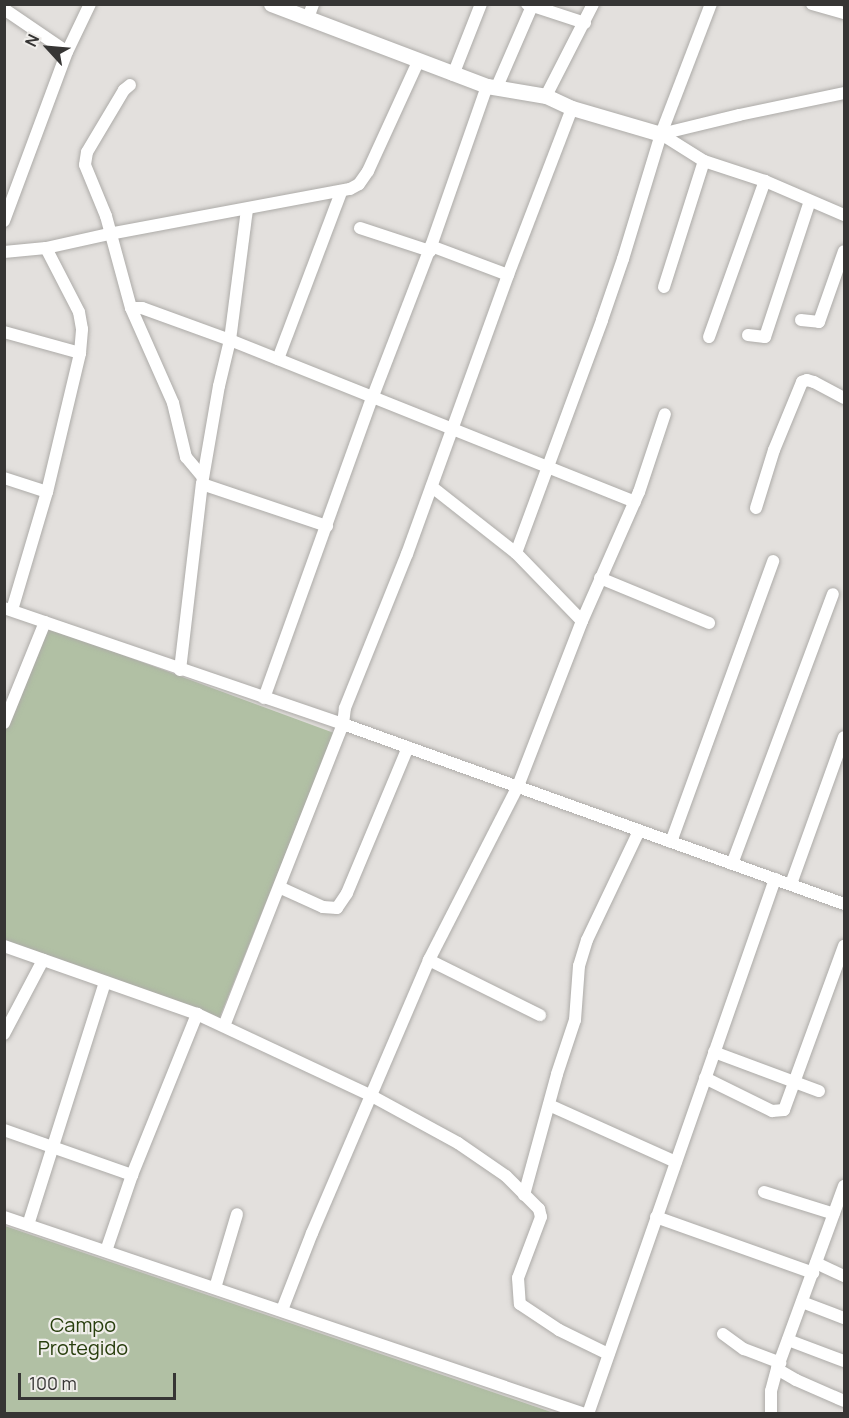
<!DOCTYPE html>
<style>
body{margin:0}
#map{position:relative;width:849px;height:1418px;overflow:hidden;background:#e3e0dd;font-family:Manrope,sans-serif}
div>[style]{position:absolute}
.green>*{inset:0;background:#b1c0a4}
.roads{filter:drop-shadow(0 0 2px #adaba8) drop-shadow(0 0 2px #adaba8)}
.minor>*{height:12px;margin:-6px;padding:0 6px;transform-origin:6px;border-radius:6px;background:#fff}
.tertiary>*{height:15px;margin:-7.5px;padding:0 7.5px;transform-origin:7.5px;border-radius:7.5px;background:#fff}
span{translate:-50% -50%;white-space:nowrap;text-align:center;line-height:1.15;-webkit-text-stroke:4.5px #f0eeeb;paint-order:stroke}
.park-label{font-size:20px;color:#283e0d}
.frame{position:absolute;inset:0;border:6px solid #363534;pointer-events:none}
.north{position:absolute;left:18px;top:18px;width:60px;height:60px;-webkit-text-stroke:4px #f0eeeb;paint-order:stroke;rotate:296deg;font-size:16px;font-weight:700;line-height:24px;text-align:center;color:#363534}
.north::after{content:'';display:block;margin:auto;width:21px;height:27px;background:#363534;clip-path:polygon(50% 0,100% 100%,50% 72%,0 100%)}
.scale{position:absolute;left:18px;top:1373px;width:158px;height:27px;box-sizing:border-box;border:3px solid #363534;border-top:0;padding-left:8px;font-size:18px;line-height:21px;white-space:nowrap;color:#363534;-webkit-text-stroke:4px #f0eeeb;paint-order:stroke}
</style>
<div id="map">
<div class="green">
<i style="clip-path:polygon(39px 624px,334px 733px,217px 1024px,5px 941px,4px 715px)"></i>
<i style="clip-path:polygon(5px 1226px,554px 1413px,5px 1413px)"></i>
</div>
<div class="roads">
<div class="minor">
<i style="left:527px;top:4px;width:61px;rotate:18.1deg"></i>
<i style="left:812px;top:4px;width:33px;rotate:16deg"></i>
<i style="left:4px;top:9px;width:76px;rotate:34.3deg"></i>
<i style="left:308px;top:18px;width:15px;rotate:-70deg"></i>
<i style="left:453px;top:75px;width:76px;rotate:-68.5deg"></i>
<i style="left:130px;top:85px;width:8px;rotate:140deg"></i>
<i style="left:124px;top:90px;width:72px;rotate:120.8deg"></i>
<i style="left:87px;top:152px;width:13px;rotate:99deg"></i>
<i style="left:85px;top:165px;width:55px;rotate:67.6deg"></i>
<i style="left:106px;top:216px;width:95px;rotate:74.8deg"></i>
<i style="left:131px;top:308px;width:104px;rotate:66.1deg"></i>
<i style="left:173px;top:403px;width:56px;rotate:76.5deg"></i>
<i style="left:186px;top:457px;width:26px;rotate:50deg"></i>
<i style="left:496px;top:89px;width:93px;rotate:-66.5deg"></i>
<i style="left:546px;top:96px;width:103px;rotate:-62.9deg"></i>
<i style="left:661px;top:134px;width:51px;rotate:32.1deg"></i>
<i style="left:704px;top:161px;width:64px;rotate:18.2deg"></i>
<i style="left:765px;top:181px;width:86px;rotate:23.3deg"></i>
<i style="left:661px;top:134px;width:80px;rotate:-13.7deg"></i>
<i style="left:739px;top:115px;width:107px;rotate:-11.8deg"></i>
<i style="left:4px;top:221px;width:180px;rotate:-69.6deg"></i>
<i style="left:67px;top:52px;width:53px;rotate:-64.4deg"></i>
<i style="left:360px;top:228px;width:74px;rotate:18.2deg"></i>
<i style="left:431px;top:246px;width:82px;rotate:20.6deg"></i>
<i style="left:4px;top:252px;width:42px;rotate:-5.4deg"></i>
<i style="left:46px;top:248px;width:65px;rotate:-12.5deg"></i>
<i style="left:109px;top:234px;width:245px;rotate:-10.6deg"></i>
<i style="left:350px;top:189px;width:10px;rotate:-29deg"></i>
<i style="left:359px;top:184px;width:16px;rotate:-55deg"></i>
<i style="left:368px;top:171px;width:120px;rotate:-65.4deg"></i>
<i style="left:664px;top:287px;width:132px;rotate:-72.4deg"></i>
<i style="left:131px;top:308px;width:11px"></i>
<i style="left:142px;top:308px;width:94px;rotate:20deg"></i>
<i style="left:230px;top:340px;width:436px;rotate:21.8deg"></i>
<i style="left:801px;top:320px;width:18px;rotate:6deg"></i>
<i style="left:819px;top:322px;width:75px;rotate:-70.6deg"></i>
<i style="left:4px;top:332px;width:79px;rotate:15.4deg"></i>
<i style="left:748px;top:335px;width:17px;rotate:7deg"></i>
<i style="left:765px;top:337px;width:143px;rotate:-71.7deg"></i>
<i style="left:709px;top:337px;width:166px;rotate:-70.3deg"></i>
<i style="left:278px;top:359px;width:178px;rotate:-69.3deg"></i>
<i style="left:4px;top:478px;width:45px;rotate:18deg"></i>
<i style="left:202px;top:484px;width:132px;rotate:18.6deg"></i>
<i style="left:756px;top:508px;width:61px;rotate:-72.8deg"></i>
<i style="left:774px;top:450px;width:74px;rotate:-67.6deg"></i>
<i style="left:802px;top:382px;width:5px;rotate:-22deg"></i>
<i style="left:807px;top:380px;width:7px;rotate:16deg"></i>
<i style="left:814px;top:382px;width:34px;rotate:28deg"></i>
<i style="left:516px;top:553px;width:248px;rotate:-69.7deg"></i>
<i style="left:602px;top:320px;width:65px;rotate:-71deg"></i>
<i style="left:623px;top:259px;width:131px;rotate:-73.1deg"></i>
<i style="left:661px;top:134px;width:139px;rotate:-69deg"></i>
<i style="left:600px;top:578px;width:118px;rotate:22.4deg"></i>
<i style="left:4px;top:608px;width:358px;rotate:18.9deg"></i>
<i style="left:343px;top:724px;width:532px;rotate:19.76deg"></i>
<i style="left:12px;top:610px;width:123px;rotate:-73.5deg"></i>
<i style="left:47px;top:492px;width:143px;rotate:-76.6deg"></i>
<i style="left:80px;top:353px;width:24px;rotate:-85deg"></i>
<i style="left:82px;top:329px;width:17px;rotate:-100deg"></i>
<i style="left:79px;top:312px;width:72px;rotate:-117.3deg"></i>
<i style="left:582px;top:621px;width:141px;rotate:-66.2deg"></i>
<i style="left:639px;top:492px;width:82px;rotate:-71.6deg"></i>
<i style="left:180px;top:670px;width:187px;rotate:-83.3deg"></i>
<i style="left:202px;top:484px;width:99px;rotate:-80.2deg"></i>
<i style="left:219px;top:386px;width:47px;rotate:-76.6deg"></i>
<i style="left:230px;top:340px;width:132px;rotate:-82.6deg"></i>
<i style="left:264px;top:698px;width:321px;rotate:-70.2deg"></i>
<i style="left:373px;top:396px;width:161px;rotate:-68.9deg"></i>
<i style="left:431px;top:246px;width:170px;rotate:-70.7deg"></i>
<i style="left:4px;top:723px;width:109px;rotate:-67.9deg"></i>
<i style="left:671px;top:842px;width:299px;rotate:-70deg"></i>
<i style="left:732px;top:864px;width:288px;rotate:-69.5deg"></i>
<i style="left:791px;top:884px;width:156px;rotate:-70.2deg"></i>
<i style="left:281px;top:888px;width:46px;rotate:24.3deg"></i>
<i style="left:323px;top:907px;width:14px;rotate:4deg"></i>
<i style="left:337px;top:908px;width:18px;rotate:-56deg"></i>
<i style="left:347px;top:893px;width:158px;rotate:-67.3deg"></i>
<i style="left:4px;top:946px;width:205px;rotate:19.4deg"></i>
<i style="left:197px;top:1014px;width:191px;rotate:25.1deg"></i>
<i style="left:370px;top:1095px;width:100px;rotate:28.6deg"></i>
<i style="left:458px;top:1143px;width:58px;rotate:34.5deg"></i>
<i style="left:506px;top:1176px;width:47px;rotate:45deg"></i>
<i style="left:539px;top:1209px;width:8px;rotate:76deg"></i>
<i style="left:541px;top:1217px;width:65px;rotate:110.7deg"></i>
<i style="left:518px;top:1278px;width:26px;rotate:86deg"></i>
<i style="left:520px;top:1304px;width:47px;rotate:33.7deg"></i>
<i style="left:559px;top:1330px;width:55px;rotate:26.1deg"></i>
<i style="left:429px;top:960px;width:124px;rotate:26.4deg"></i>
<i style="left:224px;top:1026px;width:325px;rotate:-68.5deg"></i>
<i style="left:343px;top:724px;width:16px;rotate:-83deg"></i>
<i style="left:345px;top:708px;width:166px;rotate:-68.1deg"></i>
<i style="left:407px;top:554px;width:297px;rotate:-70.1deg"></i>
<i style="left:508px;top:275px;width:179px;rotate:-69deg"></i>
<i style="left:4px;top:1034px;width:84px;rotate:-62.2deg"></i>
<i style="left:714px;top:1052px;width:112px;rotate:20.4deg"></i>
<i style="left:705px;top:1078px;width:75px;rotate:26.2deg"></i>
<i style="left:772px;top:1111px;width:12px;rotate:-5deg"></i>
<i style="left:784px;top:1110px;width:175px;rotate:-69.9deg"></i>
<i style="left:549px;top:1105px;width:139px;rotate:24.2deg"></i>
<i style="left:4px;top:1130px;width:136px;rotate:19.4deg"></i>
<i style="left:764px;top:1192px;width:73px;rotate:17.4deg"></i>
<i style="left:524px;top:1195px;width:125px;rotate:-74.7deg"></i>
<i style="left:557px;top:1074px;width:57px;rotate:-71.6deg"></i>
<i style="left:575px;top:1020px;width:54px;rotate:-85.8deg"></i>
<i style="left:579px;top:966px;width:27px;rotate:-73deg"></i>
<i style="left:587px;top:940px;width:121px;rotate:-64.5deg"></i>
<i style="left:4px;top:1217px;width:613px;rotate:18.73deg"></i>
<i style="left:656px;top:1217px;width:167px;rotate:19.6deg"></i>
<i style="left:28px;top:1225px;width:255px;rotate:-72.4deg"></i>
<i style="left:106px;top:1251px;width:80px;rotate:-71.1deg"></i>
<i style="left:132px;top:1175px;width:174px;rotate:-68deg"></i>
<i style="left:816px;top:1263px;width:31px;rotate:25deg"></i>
<i style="left:215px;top:1288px;width:77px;rotate:-73.4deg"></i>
<i style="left:802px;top:1302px;width:45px;rotate:20.9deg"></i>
<i style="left:282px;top:1310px;width:83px;rotate:-68.7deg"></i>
<i style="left:312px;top:1233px;width:297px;rotate:-66.8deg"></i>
<i style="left:429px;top:960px;width:195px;rotate:-62.9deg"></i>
<i style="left:518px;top:786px;width:177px;rotate:-68.8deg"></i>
<i style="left:582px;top:621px;width:95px;rotate:-134.1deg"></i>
<i style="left:516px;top:553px;width:107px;rotate:-141.8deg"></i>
<i style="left:723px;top:1334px;width:26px;rotate:36deg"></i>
<i style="left:744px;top:1349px;width:39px;rotate:21deg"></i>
<i style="left:788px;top:1340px;width:60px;rotate:20.6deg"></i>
<i style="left:777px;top:1369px;width:22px;rotate:30deg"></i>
<i style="left:796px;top:1380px;width:52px;rotate:23.6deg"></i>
<i style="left:588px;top:1414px;width:567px;rotate:-70.73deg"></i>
<i style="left:771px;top:1414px;width:23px;rotate:-90deg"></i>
<i style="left:771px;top:1391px;width:23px;rotate:-75deg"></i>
<i style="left:777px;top:1369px;width:195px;rotate:-69.9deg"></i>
</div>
<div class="tertiary">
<i style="left:271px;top:4px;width:231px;rotate:20.8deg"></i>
<i style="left:487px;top:86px;width:60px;rotate:9.6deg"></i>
<i style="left:546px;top:96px;width:29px;rotate:25deg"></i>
<i style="left:572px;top:108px;width:93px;rotate:16.3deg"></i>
</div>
</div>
<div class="park-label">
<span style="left:83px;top:1336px">Campo<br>Protegido</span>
</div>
<div class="frame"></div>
<div class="north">N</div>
<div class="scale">100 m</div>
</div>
